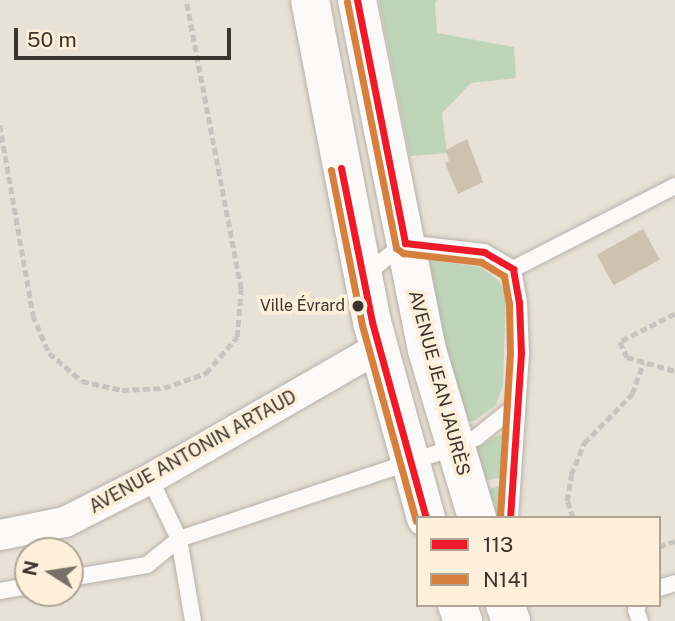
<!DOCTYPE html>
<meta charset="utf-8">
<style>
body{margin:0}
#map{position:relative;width:675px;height:621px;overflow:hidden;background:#e8e1d6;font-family:"Public Sans",sans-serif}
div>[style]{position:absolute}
.green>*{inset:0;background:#bfd5b9}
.building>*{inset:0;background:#cdc1b0;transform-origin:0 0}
.path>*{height:4.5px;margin-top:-2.25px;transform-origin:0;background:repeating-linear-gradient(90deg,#c7c4bf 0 7px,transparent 0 10.5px)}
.roads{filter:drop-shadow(0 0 2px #b6b1a8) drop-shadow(0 0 2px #b6b1a8)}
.lane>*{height:16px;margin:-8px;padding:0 8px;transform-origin:8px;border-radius:8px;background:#fcfaf9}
.street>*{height:30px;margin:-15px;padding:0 15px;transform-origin:15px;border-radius:15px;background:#fcfaf9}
.primary>*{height:38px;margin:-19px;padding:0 19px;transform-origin:19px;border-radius:19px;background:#fcfaf9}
.bus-1>*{height:7px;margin:-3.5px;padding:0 3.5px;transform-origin:3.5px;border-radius:3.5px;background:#ed1b2a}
.bus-2>*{height:7px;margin:-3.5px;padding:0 3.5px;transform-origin:3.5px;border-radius:3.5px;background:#d6803f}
.dots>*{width:19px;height:19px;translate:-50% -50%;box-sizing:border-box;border:4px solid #feefdb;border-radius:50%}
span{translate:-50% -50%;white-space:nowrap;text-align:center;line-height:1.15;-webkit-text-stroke:7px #feefdb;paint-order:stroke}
.bus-label{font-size:16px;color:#3a342c}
.right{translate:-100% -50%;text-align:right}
.street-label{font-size:18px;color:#3a342c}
.legend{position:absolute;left:416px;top:516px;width:245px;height:91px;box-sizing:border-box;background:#feefdb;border:2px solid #b0a495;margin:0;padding:9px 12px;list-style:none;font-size:21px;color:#3a342c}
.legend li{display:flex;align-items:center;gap:14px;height:35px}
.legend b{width:35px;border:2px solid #b0a495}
.north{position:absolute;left:14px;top:537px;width:70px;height:70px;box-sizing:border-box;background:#feefdb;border:2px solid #b0a495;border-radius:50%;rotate:282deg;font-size:19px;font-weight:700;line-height:28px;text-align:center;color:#3a342c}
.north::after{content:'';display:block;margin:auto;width:24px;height:32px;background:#777168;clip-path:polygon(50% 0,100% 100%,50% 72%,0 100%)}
.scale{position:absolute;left:14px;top:28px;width:217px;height:32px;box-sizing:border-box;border:4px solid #3a342c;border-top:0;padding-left:9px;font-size:21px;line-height:24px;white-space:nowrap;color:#3a342c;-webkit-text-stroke:5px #feefdb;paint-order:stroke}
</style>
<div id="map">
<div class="green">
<i style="clip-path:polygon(379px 0,438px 0,435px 3px,437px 33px,514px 47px,516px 78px,471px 83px,442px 113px,447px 153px,410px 156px)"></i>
<i style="clip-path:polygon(430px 260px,481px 267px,499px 281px,506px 293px,503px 385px,496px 405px,474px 421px,464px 421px,447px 361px,426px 261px)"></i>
<i style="clip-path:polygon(505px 432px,508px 432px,506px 476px,481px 482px,474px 449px)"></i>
<i style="clip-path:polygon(505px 484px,504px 518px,493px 518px,484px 491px)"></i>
</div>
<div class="building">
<i style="clip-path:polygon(467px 139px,483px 182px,458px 194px,445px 163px,449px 161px,446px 150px)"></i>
<i style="left:643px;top:229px;width:35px;height:53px;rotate:61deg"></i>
</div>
<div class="path">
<i style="left:0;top:125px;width:193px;rotate:80.1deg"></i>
<i style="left:33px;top:315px;width:41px;rotate:67.2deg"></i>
<i style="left:49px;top:353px;width:43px;rotate:40.3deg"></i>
<i style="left:82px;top:381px;width:41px;rotate:12.7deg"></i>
<i style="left:122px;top:390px;width:42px;rotate:-2.7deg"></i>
<i style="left:164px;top:388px;width:45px;rotate:-19.7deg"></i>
<i style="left:206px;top:373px;width:48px;rotate:-49.3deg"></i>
<i style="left:237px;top:337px;width:48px;rotate:-85.2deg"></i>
<i style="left:241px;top:289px;width:294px;rotate:-100.8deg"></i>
<i style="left:675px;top:314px;width:62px;rotate:153deg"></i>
<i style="left:620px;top:342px;width:17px;rotate:65deg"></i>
<i style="left:627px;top:357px;width:50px;rotate:16.3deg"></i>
<i style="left:573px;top:518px;width:18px;rotate:-109deg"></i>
<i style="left:567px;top:501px;width:26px;rotate:-81deg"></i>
<i style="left:571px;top:475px;width:35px;rotate:-68deg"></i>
<i style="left:584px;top:443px;width:69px;rotate:-45.6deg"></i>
<i style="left:632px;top:394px;width:33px;rotate:-70deg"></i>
<i style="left:659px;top:547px;width:17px;rotate:-21deg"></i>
</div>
<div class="roads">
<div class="lane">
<i style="left:513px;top:269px;width:182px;rotate:-27.1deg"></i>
<i style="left:365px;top:275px;width:51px;rotate:-38.7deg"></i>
<i style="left:405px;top:243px;width:80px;rotate:6.5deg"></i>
<i style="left:484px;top:252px;width:34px;rotate:30deg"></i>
<i style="left:513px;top:269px;width:34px;rotate:80deg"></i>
<i style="left:519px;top:302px;width:51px;rotate:87.8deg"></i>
<i style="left:521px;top:353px;width:165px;rotate:93.8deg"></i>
<i style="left:150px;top:479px;width:67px;rotate:64.2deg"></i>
<i style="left:179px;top:539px;width:83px;rotate:80.3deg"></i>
<i style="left:70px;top:578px;width:78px;rotate:-9.6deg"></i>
<i style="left:147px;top:565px;width:41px;rotate:-39.1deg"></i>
<i style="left:179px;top:539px;width:291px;rotate:-18.4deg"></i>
<i style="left:455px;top:447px;width:24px;rotate:-24deg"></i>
<i style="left:477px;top:437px;width:51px;rotate:-38.7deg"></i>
<i style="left:659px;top:588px;width:17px;rotate:-17deg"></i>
<i style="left:0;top:591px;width:28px;rotate:-10deg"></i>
<i style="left:638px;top:605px;width:5px;rotate:112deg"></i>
<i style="left:636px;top:610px;width:12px;rotate:70deg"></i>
</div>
<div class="street">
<i style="left:0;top:535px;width:66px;rotate:-11.3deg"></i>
<i style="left:65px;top:522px;width:95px;rotate:-26.8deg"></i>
<i style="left:150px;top:479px;width:263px;rotate:-29.9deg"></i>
</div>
<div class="primary">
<i style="left:310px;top:0;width:328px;rotate:79.1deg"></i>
<i style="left:372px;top:322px;width:203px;rotate:74.6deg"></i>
<i style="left:357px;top:0;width:357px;rotate:78.7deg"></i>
<i style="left:427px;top:350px;width:175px;rotate:73.4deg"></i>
<i style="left:457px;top:605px;width:17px;rotate:69deg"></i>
<i style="left:505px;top:605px;width:17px;rotate:69deg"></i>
</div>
</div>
<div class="bus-1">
<i style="left:357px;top:0;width:248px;rotate:78.8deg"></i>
<i style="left:405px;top:243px;width:80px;rotate:6.5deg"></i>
<i style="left:484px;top:252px;width:34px;rotate:30deg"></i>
<i style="left:513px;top:269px;width:34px;rotate:80deg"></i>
<i style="left:519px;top:302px;width:51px;rotate:87.8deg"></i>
<i style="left:521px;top:353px;width:165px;rotate:93.8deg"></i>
<i style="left:341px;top:168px;width:157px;rotate:78.6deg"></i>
<i style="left:372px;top:322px;width:203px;rotate:74.6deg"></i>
</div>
<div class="bus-2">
<i style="left:347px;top:2px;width:251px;rotate:78.7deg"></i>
<i style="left:396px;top:248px;width:9px;rotate:36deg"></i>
<i style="left:403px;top:253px;width:79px;rotate:6.6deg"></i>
<i style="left:481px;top:262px;width:27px;rotate:31deg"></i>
<i style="left:504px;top:276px;width:27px;rotate:80deg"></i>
<i style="left:509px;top:303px;width:50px;rotate:88.9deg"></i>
<i style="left:510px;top:353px;width:164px;rotate:93.5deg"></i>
<i style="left:331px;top:170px;width:158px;rotate:78.7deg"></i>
<i style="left:362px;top:325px;width:203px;rotate:74.6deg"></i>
</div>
<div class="dots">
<i style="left:358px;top:306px;background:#3a342c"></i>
</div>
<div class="bus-label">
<span class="right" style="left:345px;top:306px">Ville Évrard</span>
</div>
<div class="street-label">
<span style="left:439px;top:383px;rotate:75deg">AVENUE JEAN JAURÈS</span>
<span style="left:193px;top:452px;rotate:-29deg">AVENUE ANTONIN ARTAUD</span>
</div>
<ul class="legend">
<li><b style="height:9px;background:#ed1b2a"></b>113</li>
<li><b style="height:9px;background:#d6803f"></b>N141</li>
</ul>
<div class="north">N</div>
<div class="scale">50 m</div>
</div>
